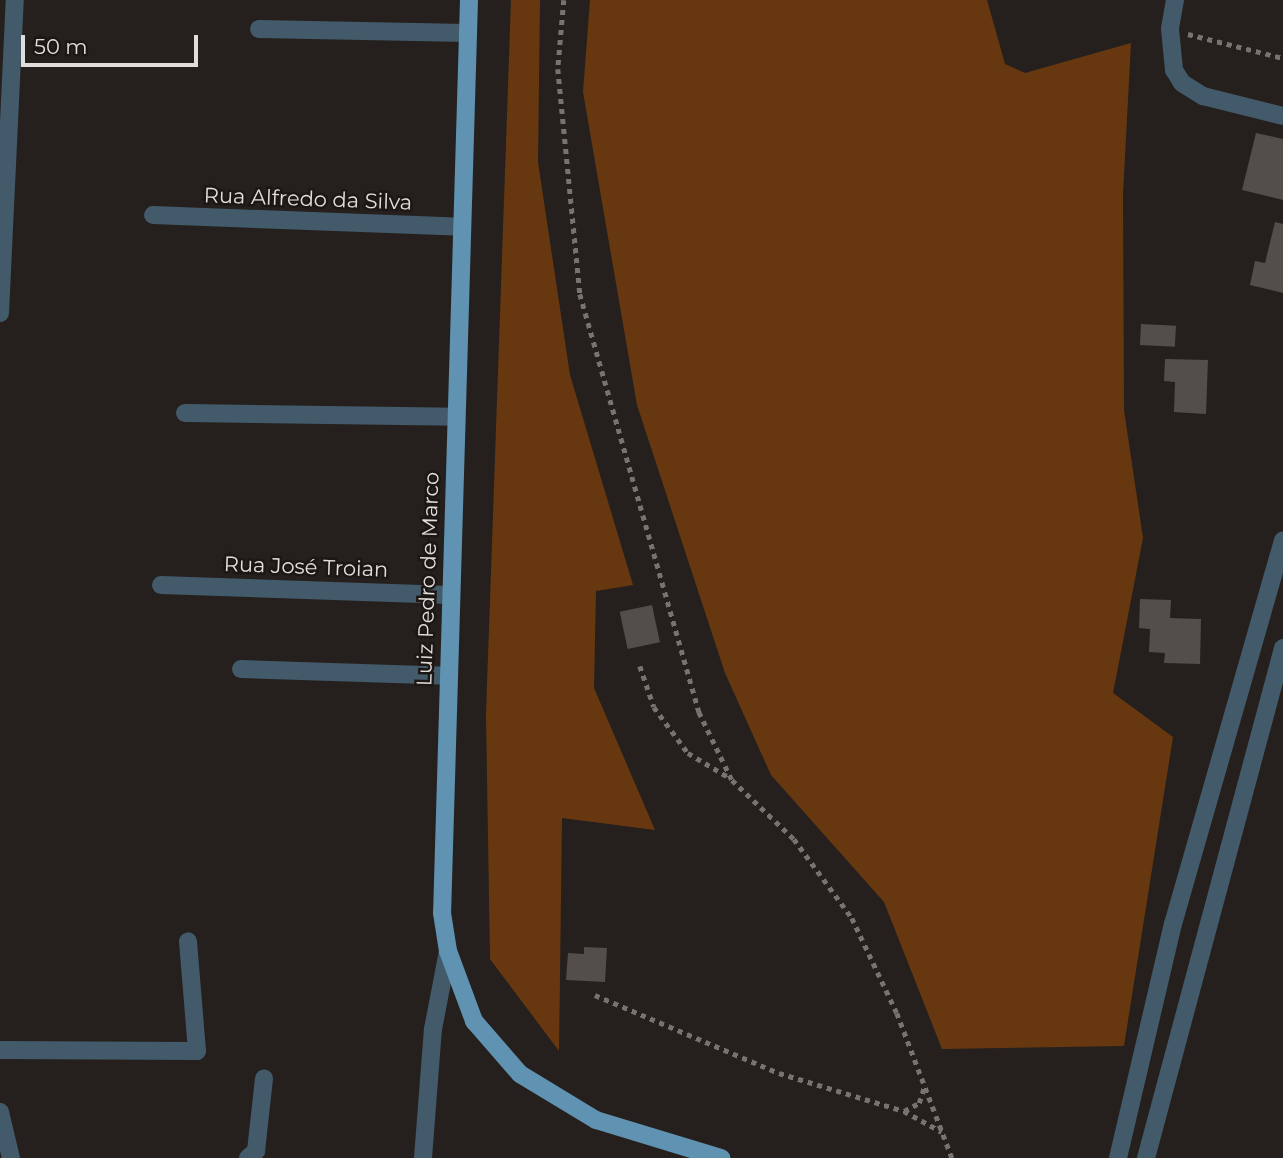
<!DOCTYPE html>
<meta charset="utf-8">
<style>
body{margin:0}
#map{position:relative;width:1283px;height:1158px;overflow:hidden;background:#25201d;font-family:Montserrat,sans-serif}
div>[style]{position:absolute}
.forest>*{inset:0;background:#67380f}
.building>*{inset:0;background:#544e4a;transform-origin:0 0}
.path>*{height:4.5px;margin-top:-2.25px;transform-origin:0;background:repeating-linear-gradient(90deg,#787371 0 5px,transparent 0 10px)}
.minor>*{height:18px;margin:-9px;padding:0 9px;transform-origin:9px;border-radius:9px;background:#425a69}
.major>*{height:18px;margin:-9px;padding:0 9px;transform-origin:9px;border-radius:9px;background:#5f93b1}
span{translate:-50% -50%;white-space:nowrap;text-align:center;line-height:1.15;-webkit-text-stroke:5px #1c1714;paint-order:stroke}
.street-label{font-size:21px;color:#e1dddb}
.scale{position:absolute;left:21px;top:35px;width:177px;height:32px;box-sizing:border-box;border:4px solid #e1dddb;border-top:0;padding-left:9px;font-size:21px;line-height:24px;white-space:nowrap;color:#e1dddb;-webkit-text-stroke:5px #1c1714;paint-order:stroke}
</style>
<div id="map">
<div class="forest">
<i style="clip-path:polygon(511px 0,540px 0,538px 162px,570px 375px,633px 585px,596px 591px,594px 688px,655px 830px,562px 818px,559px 1051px,490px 959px,486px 714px)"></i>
<i style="clip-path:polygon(590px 0,987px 0,1005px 64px,1025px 73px,1131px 43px,1123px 194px,1124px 410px,1143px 538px,1113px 693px,1173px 737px,1124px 1046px,942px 1049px,884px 902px,771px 775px,725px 673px,637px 405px,583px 92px)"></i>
</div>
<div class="building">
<i style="clip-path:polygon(1256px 133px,1283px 139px,1283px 200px,1242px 190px)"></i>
<i style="clip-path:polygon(1275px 222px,1283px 224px,1283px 293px,1250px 285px,1255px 261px,1265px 263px)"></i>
<i style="left:1141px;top:324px;width:35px;height:21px;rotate:3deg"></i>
<i style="clip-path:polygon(1165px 359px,1208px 360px,1206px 414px,1174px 412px,1175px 382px,1164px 381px)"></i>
<i style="clip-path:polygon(1140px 599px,1171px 600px,1170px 618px,1201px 619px,1200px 664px,1164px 663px,1165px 653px,1149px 652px,1150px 629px,1139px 628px)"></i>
<i style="left:652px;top:605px;width:38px;height:33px;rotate:78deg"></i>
<i style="clip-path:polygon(584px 947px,607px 948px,605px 982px,566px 980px,568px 953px,584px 954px)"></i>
</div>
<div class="path">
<i style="left:564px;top:0;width:69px;rotate:95deg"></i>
<i style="left:558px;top:69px;width:226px;rotate:84.4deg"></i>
<i style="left:580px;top:294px;width:435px;rotate:74.1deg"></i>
<i style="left:699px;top:712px;width:76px;rotate:64.1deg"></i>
<i style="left:732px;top:780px;width:86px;rotate:43.6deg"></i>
<i style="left:794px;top:839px;width:98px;rotate:53.7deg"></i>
<i style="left:852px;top:918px;width:105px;rotate:64.7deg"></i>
<i style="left:897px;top:1013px;width:155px;rotate:69.2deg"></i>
<i style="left:1188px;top:34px;width:98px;rotate:14.2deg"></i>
<i style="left:640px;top:666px;width:43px;rotate:71.1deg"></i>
<i style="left:654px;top:707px;width:57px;rotate:53.5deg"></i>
<i style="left:688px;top:753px;width:49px;rotate:30.8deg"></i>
<i style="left:595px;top:995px;width:200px;rotate:23deg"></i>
<i style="left:779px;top:1073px;width:131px;rotate:16.9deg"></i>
<i style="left:904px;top:1111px;width:43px;rotate:28.9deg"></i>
<i style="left:904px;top:1111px;width:17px;rotate:-28deg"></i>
<i style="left:919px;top:1103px;width:16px;rotate:-72deg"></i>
</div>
<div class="minor">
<i style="left:1175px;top:0;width:29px;rotate:100deg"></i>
<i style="left:1170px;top:29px;width:41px;rotate:84.4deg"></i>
<i style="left:1174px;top:70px;width:15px;rotate:58deg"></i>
<i style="left:1182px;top:83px;width:25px;rotate:32deg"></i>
<i style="left:1203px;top:96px;width:82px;rotate:14deg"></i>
<i style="left:259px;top:29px;width:208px;rotate:1.1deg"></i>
<i style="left:153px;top:215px;width:309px;rotate:2.2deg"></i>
<i style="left:0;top:313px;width:313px;rotate:-87.3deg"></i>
<i style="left:185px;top:413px;width:271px;rotate:0.8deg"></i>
<i style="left:161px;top:585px;width:289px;rotate:2deg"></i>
<i style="left:241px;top:669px;width:207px;rotate:1.9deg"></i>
<i style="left:0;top:1050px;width:197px;rotate:0.3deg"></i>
<i style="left:197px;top:1051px;width:110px;rotate:-94.7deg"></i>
<i style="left:0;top:1112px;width:47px;rotate:76.6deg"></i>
<i style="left:248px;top:1158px;width:11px;rotate:-41deg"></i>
<i style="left:256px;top:1151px;width:73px;rotate:-83.7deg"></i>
<i style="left:423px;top:1158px;width:129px;rotate:-85.6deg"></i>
<i style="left:433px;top:1029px;width:79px;rotate:-79.1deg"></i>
<i style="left:1118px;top:1158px;width:240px;rotate:-76.8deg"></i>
<i style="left:1173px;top:924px;width:399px;rotate:-74deg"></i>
<i style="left:1146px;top:1158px;width:528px;rotate:-74.96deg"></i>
</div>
<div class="major">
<i style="left:469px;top:0;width:913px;rotate:91.69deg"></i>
<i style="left:442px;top:913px;width:38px;rotate:81deg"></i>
<i style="left:448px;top:951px;width:75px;rotate:69.6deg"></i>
<i style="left:474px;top:1021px;width:70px;rotate:49deg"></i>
<i style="left:520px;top:1074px;width:89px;rotate:31.2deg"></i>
<i style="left:596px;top:1120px;width:131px;rotate:16.9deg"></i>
</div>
<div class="street-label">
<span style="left:308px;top:199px;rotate:2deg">Rua Alfredo da Silva</span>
<span style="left:306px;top:567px;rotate:2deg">Rua José Troian</span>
<span style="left:428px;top:579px;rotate:-88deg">Luiz Pedro de Marco</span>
</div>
<div class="scale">50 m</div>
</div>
